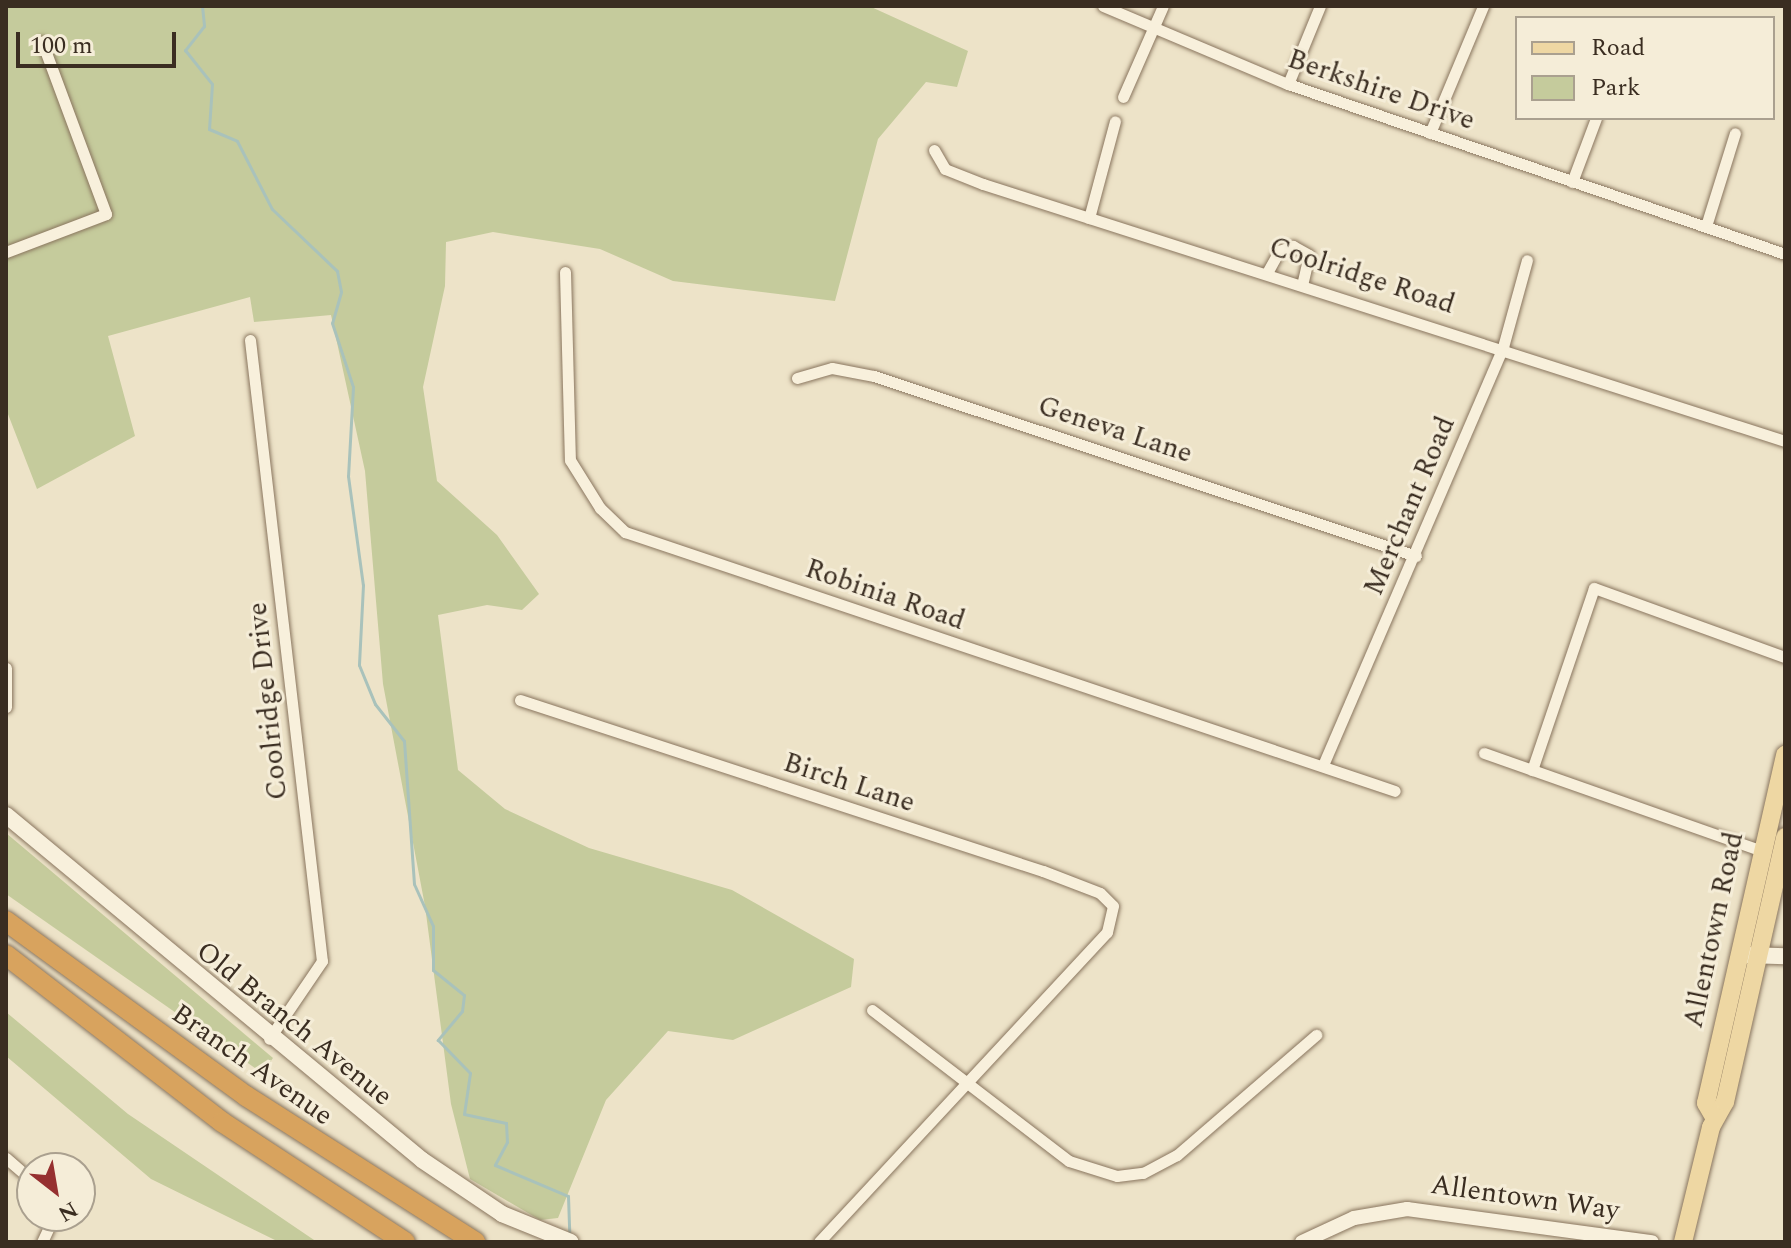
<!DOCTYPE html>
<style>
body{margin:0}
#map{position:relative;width:1791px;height:1248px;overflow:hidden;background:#ede3c8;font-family:Spectral,serif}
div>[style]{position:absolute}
.green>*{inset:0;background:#c5cb9c}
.stream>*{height:3px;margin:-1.5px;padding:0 1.5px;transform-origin:1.5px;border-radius:1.5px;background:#a9c2bb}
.roads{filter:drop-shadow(0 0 2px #89755e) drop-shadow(0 0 2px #89755e)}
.minor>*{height:11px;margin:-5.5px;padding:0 5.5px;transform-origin:5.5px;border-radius:5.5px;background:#f8f0dc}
.tertiary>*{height:14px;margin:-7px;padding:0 7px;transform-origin:7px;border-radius:7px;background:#f8f0dc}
.secondary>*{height:16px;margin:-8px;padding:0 8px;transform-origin:8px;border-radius:8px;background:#f8f0dc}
.primary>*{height:18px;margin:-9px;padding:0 9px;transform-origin:9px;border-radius:9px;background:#eed7a3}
.motorway>*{height:20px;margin:-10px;padding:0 10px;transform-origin:10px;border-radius:10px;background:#d8a35e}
span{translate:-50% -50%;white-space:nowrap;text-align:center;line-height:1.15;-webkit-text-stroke:6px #f5edd8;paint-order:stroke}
.street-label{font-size:28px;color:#3a2d21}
.frame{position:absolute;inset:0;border:8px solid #3a2d21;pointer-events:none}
.legend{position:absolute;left:1515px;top:16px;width:260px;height:104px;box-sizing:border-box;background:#f5edd8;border:2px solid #aaa08f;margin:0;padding:10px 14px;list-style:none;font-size:24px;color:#3a2d21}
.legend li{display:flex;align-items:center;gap:16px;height:40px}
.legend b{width:40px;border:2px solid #aaa08f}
.north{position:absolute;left:16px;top:1152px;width:80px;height:80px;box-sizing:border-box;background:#f5edd8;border:2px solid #aaa08f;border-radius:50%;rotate:149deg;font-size:22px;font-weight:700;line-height:32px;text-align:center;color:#3a2d21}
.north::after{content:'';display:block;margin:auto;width:28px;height:36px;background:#963030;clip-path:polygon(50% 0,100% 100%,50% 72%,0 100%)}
.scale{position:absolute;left:16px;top:32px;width:160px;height:36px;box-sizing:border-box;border:4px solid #3a2d21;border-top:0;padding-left:10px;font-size:24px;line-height:28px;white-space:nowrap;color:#3a2d21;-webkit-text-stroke:6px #f5edd8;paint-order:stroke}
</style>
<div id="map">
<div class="green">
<i style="clip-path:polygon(6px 6px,869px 6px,968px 51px,957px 87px,926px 82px,878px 139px,835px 301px,673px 281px,600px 249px,493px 232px,446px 242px,445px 286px,423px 387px,437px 481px,497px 535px,539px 594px,522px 610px,487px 605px,438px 615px,458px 770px,505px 809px,589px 848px,732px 890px,854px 959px,851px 987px,733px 1040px,668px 1031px,606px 1100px,558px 1218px,540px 1220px,470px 1179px,451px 1104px,425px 906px,383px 684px,365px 471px,331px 315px,254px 322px,250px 297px,108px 336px,135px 436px,37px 489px,6px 409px)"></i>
<i style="clip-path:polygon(6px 833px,273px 1058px,262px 1073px,6px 894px)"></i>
<i style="clip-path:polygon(6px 1012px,128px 1114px,317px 1242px,279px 1242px,151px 1179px,6px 1056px)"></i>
</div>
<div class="stream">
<i style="left:202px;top:6px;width:20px;rotate:84deg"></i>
<i style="left:204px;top:26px;width:31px;rotate:128deg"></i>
<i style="left:185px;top:50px;width:43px;rotate:51.5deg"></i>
<i style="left:212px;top:84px;width:45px;rotate:93.8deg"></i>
<i style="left:209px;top:129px;width:30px;rotate:23deg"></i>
<i style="left:237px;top:141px;width:76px;rotate:62.8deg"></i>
<i style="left:272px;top:209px;width:90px;rotate:43.6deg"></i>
<i style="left:337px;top:271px;width:21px;rotate:79deg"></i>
<i style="left:341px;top:292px;width:32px;rotate:106deg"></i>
<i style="left:332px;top:323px;width:67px;rotate:71.8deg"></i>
<i style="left:353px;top:387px;width:89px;rotate:93.2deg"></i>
<i style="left:348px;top:476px;width:110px;rotate:82.2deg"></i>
<i style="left:363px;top:585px;width:80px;rotate:92.9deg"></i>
<i style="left:359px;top:665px;width:42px;rotate:67.7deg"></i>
<i style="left:375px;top:704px;width:47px;rotate:51.9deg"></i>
<i style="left:404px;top:741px;width:143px;rotate:86deg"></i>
<i style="left:414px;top:884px;width:46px;rotate:65.7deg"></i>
<i style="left:433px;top:926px;width:44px;rotate:90deg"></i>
<i style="left:433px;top:970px;width:40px;rotate:39deg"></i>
<i style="left:464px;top:995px;width:16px;rotate:97deg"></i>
<i style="left:462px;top:1011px;width:38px;rotate:130deg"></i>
<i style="left:438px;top:1040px;width:46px;rotate:45.9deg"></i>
<i style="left:470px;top:1073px;width:41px;rotate:98.3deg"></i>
<i style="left:464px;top:1114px;width:43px;rotate:12.1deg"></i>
<i style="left:506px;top:1123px;width:19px;rotate:87deg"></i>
<i style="left:507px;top:1142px;width:26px;rotate:118deg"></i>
<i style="left:495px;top:1165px;width:79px;rotate:23deg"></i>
<i style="left:568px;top:1196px;width:38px;rotate:88deg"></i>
</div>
<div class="roads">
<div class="minor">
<i style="left:1103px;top:6px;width:201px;rotate:22.9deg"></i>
<i style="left:1288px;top:84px;width:525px;rotate:18.88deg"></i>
<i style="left:1288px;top:84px;width:84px;rotate:-67.7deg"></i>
<i style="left:1123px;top:97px;width:99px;rotate:-66.3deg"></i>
<i style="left:1430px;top:133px;width:138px;rotate:-67.3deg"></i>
<i style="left:934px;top:150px;width:22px;rotate:60deg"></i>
<i style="left:945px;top:169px;width:41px;rotate:21.5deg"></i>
<i style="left:983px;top:184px;width:842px;rotate:17.77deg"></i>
<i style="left:1572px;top:182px;width:68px;rotate:-69.4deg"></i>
<i style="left:1089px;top:218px;width:100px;rotate:-75deg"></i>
<i style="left:1706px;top:226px;width:97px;rotate:-72.7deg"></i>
<i style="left:6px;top:252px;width:107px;rotate:-20.8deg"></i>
<i style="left:106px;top:214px;width:184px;rotate:-110.4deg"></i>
<i style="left:1268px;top:271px;width:23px;rotate:-61deg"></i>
<i style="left:1279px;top:251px;width:15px;rotate:-20deg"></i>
<i style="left:1293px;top:246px;width:18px;rotate:29deg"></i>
<i style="left:1309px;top:255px;width:28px;rotate:103deg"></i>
<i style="left:565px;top:272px;width:188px;rotate:88.5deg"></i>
<i style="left:570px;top:460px;width:57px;rotate:58deg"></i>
<i style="left:600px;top:508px;width:35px;rotate:44deg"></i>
<i style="left:625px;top:532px;width:812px;rotate:18.59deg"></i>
<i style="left:250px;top:340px;width:625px;rotate:83.39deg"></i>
<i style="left:322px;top:961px;width:94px;rotate:124.2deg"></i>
<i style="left:797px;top:378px;width:36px;rotate:-16deg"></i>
<i style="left:832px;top:368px;width:43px;rotate:10.8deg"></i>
<i style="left:874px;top:376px;width:571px;rotate:18.37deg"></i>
<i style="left:6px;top:668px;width:39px;rotate:90deg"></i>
<i style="left:520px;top:700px;width:550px;rotate:18.11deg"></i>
<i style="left:1043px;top:871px;width:61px;rotate:21.1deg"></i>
<i style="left:1100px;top:893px;width:18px;rotate:45deg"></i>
<i style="left:1113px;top:906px;width:27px;rotate:103deg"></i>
<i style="left:1107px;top:932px;width:423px;rotate:132.9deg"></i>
<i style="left:1484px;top:753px;width:293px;rotate:19.4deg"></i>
<i style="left:1323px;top:765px;width:455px;rotate:-66.7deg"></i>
<i style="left:1503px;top:347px;width:90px;rotate:-74.6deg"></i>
<i style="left:1532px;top:770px;width:192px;rotate:-71.2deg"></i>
<i style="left:1594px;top:588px;width:203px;rotate:19.9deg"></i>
<i style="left:872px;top:1010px;width:248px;rotate:37.5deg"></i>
<i style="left:1069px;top:1161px;width:50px;rotate:17.4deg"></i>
<i style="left:1117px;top:1176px;width:26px;rotate:-7deg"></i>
<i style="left:1143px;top:1173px;width:38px;rotate:-28deg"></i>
<i style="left:1177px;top:1155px;width:184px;rotate:-40.8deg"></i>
<i style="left:6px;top:1158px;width:35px;rotate:41deg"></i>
<i style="left:42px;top:1242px;width:29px;rotate:-65deg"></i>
</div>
<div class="tertiary">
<i style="left:1302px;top:1242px;width:57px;rotate:-24.8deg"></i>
<i style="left:1354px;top:1218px;width:54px;rotate:-9.6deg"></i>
<i style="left:1407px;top:1209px;width:247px;rotate:7.7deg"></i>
</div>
<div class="secondary">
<i style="left:6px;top:815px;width:540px;rotate:39.67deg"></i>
<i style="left:422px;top:1160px;width:97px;rotate:34deg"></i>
<i style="left:502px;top:1214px;width:74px;rotate:22.1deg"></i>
<i style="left:1747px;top:955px;width:38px;rotate:2deg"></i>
</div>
<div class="primary">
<i style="left:1714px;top:1117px;width:16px;rotate:-120deg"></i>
<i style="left:1706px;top:1103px;width:357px;rotate:-77.2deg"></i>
<i style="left:1683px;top:1242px;width:118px;rotate:-76.3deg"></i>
<i style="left:1711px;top:1127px;width:29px;rotate:-61deg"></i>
<i style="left:1725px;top:1102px;width:272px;rotate:-77.2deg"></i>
</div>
<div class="motorway">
<i style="left:6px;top:921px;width:297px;rotate:36.1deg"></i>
<i style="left:246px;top:1096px;width:272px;rotate:32.5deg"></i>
<i style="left:6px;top:955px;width:273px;rotate:37.7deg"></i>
<i style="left:222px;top:1122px;width:219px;rotate:33.3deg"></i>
</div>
</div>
<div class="street-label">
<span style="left:1381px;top:90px;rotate:19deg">Berkshire Drive</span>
<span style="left:1362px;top:276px;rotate:18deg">Coolridge Road</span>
<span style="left:1115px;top:430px;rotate:18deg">Geneva Lane</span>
<span style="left:1410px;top:506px;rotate:-67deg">Merchant Road</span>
<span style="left:885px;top:595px;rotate:19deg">Robinia Road</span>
<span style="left:268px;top:701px;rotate:-96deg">Coolridge Drive</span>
<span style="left:849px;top:783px;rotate:18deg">Birch Lane</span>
<span style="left:1714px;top:930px;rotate:-78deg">Allentown Road</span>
<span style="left:294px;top:1024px;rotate:39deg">Old Branch Avenue</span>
<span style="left:252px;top:1065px;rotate:35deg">Branch Avenue</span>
<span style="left:1525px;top:1198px;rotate:8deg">Allentown Way</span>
</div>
<div class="frame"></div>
<ul class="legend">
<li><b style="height:10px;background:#eed7a3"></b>Road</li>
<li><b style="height:22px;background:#c5cb9c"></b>Park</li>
</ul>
<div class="north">N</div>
<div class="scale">100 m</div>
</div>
